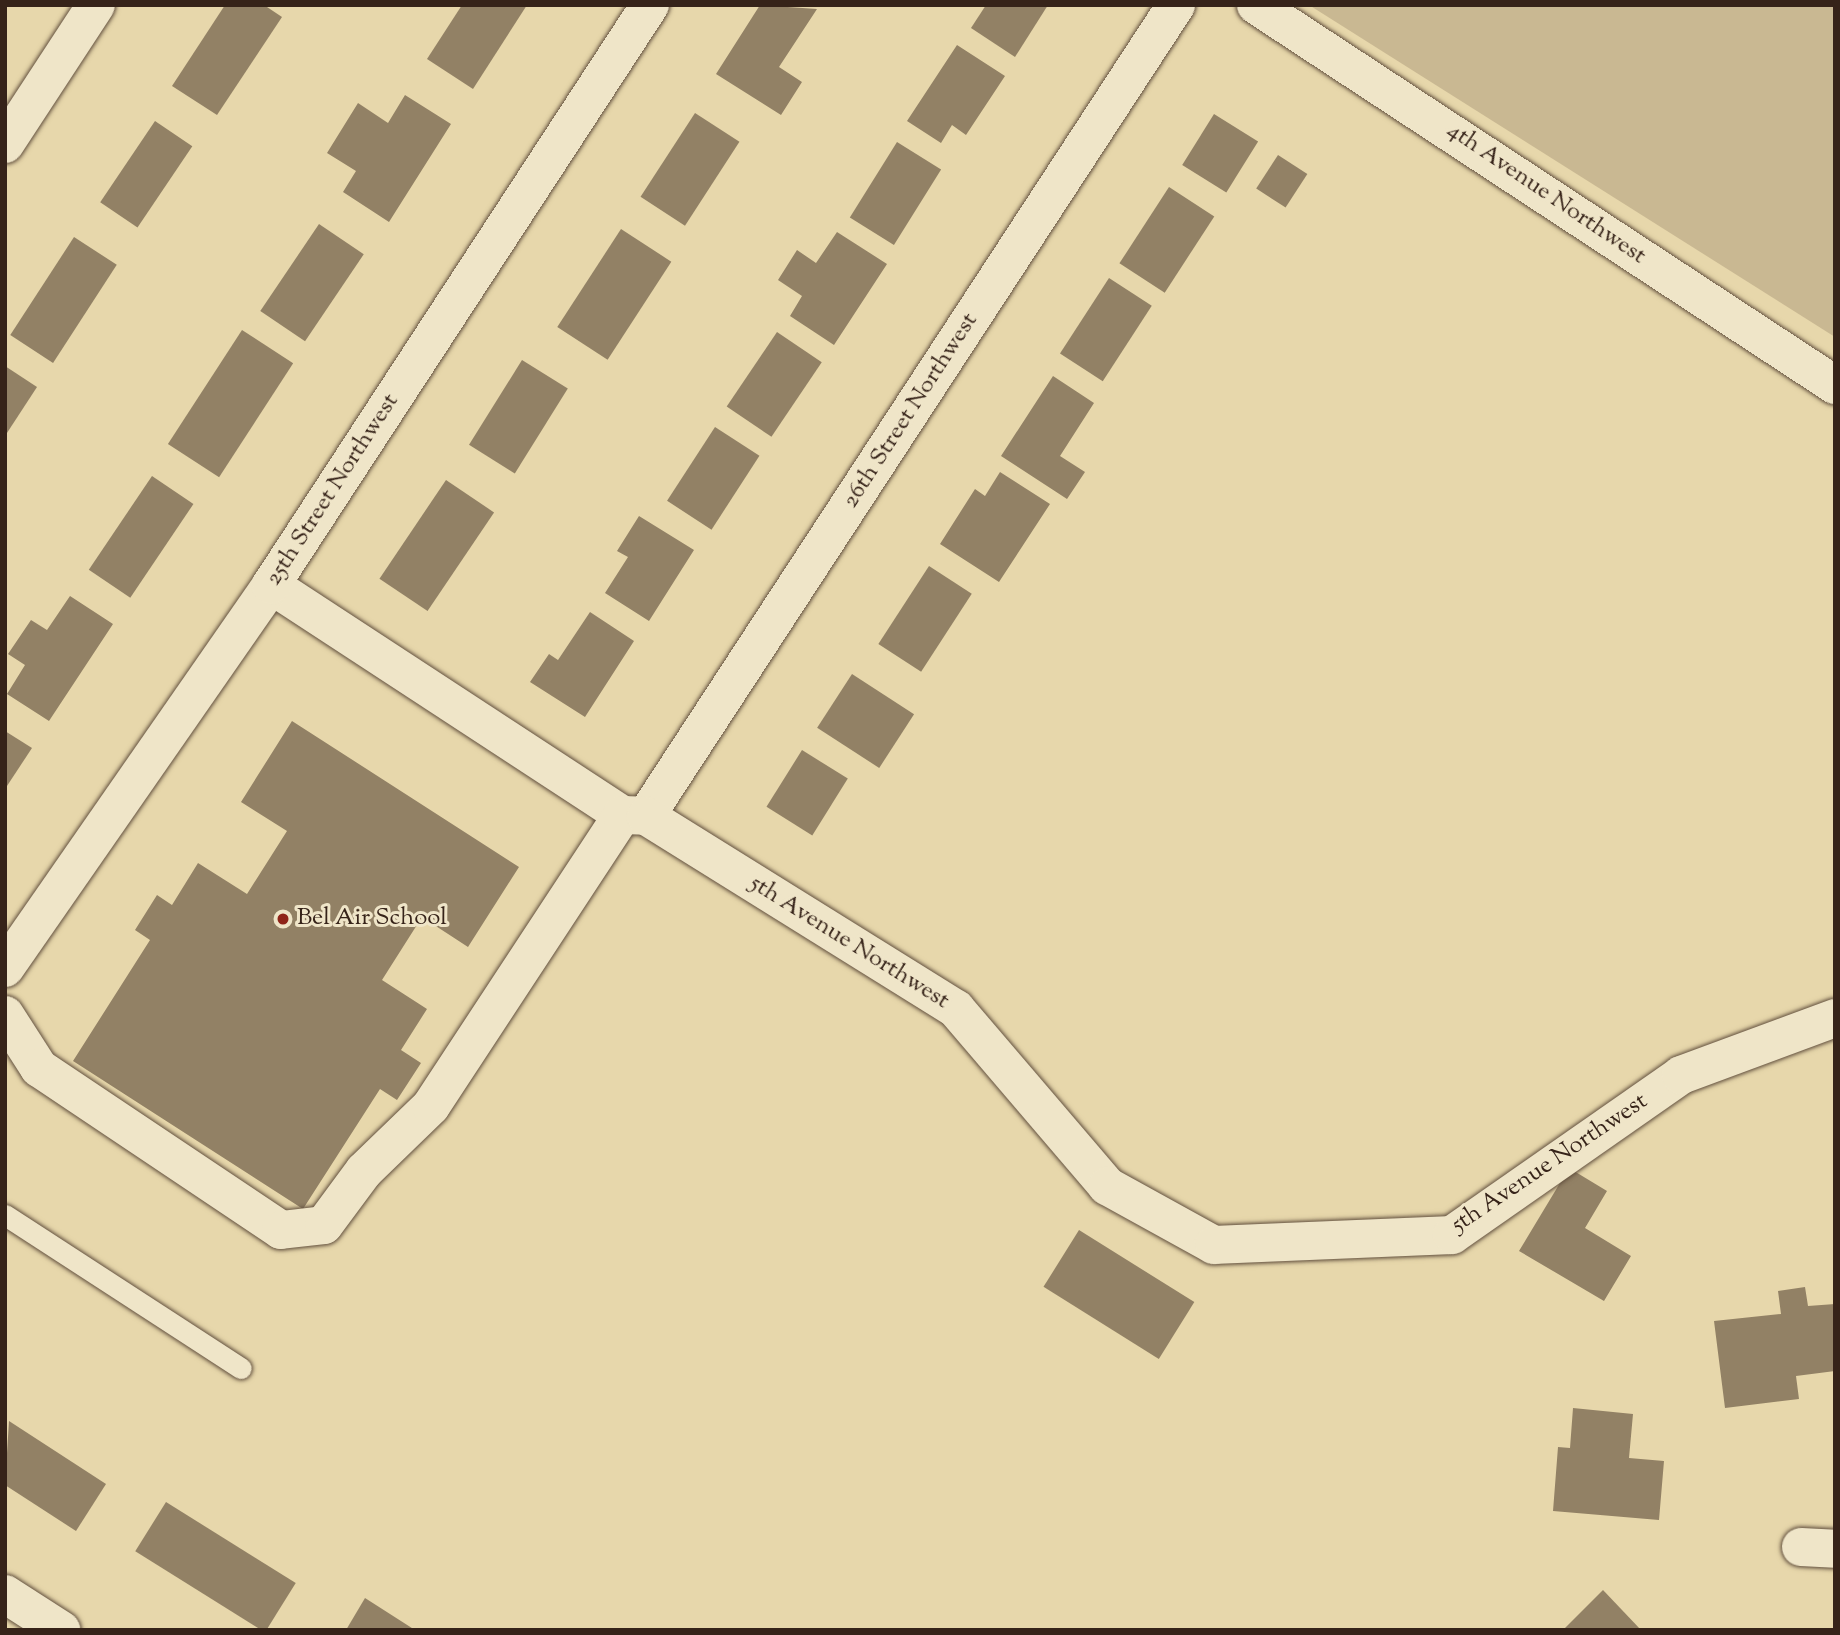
<!DOCTYPE html>
<style>
body{margin:0}
#map{position:relative;width:1840px;height:1635px;overflow:hidden;background:#e7d7ab;font-family:"Sorts Mill Goudy",serif}
div>[style]{position:absolute}
.green>*{inset:0;background:#c9b892}
.building>*{inset:0;background:#928165;transform-origin:0 0}
.roads{filter:drop-shadow(0 0 2px #62503e) drop-shadow(0 0 2px #62503e)}
.lane>*{height:21px;margin:-10.5px;padding:0 10.5px;transform-origin:10.5px;border-radius:10.5px;background:#efe5c8}
.street>*{height:38px;margin:-19px;padding:0 19px;transform-origin:19px;border-radius:19px;background:#efe5c8}
.secondary>*{height:38px;margin:-19px;padding:0 19px;transform-origin:19px;border-radius:19px;background:#efe5c8}
.dots>*{width:19px;height:19px;translate:-50% -50%;box-sizing:border-box;border:4px solid #efe5c8;border-radius:50%}
span{translate:-50% -50%;white-space:nowrap;text-align:center;line-height:1.15;-webkit-text-stroke:6px #efe5c8;paint-order:stroke}
.street-label{font-size:24px;color:#362319}
.poi-label{font-size:24px;color:#362319}
.left{translate:0 -50%;text-align:left}
.frame{position:absolute;inset:0;border:7px solid #362319;pointer-events:none}
</style>
<div id="map">
<div class="green">
<i style="clip-path:polygon(1309px 5px,1835px 5px,1835px 337px)"></i>
</div>
<div class="building">
<i style="clip-path:polygon(225px 5px,264px 5px,282px 17px,217px 115px,172px 86px)"></i>
<i style="clip-path:polygon(462px 5px,527px 5px,473px 89px,427px 59px)"></i>
<i style="clip-path:polygon(760px 5px,817px 9px,779px 67px,802px 82px,781px 115px,716px 74px)"></i>
<i style="clip-path:polygon(986px 5px,1048px 5px,1015px 57px,971px 28px)"></i>
<i style="clip-path:polygon(957px 45px,1005px 76px,966px 135px,952px 125px,941px 143px,907px 121px)"></i>
<i style="clip-path:polygon(405px 95px,451px 124px,389px 222px,343px 192px,356px 171px,327px 153px,358px 103px,388px 123px)"></i>
<i style="left:695px;top:113px;width:53px;height:100px;rotate:33deg"></i>
<i style="left:1214px;top:114px;width:52px;height:60px;rotate:32deg"></i>
<i style="left:155px;top:121px;width:45px;height:98px;rotate:34deg"></i>
<i style="left:897px;top:142px;width:52px;height:89px;rotate:32deg"></i>
<i style="left:1278px;top:155px;width:35px;height:40px;rotate:33deg"></i>
<i style="left:1169px;top:187px;width:54px;height:91px;rotate:33deg"></i>
<i style="left:319px;top:224px;width:54px;height:105px;rotate:34deg"></i>
<i style="left:621px;top:229px;width:60px;height:117px;rotate:33deg"></i>
<i style="clip-path:polygon(837px 232px,887px 264px,834px 345px,790px 316px,802px 296px,778px 280px,797px 250px,816px 263px)"></i>
<i style="left:74px;top:237px;width:51px;height:117px;rotate:33deg"></i>
<i style="left:1109px;top:278px;width:51px;height:90px;rotate:33deg"></i>
<i style="left:242px;top:330px;width:61px;height:136px;rotate:33deg"></i>
<i style="left:777px;top:332px;width:54px;height:90px;rotate:34deg"></i>
<i style="left:522px;top:360px;width:54px;height:100px;rotate:32deg"></i>
<i style="clip-path:polygon(5px 366px,37px 387px,5px 436px)"></i>
<i style="clip-path:polygon(1053px 376px,1094px 403px,1060px 456px,1085px 472px,1067px 499px,1001px 456px)"></i>
<i style="left:715px;top:427px;width:53px;height:88px;rotate:33deg"></i>
<i style="clip-path:polygon(1000px 472px,1050px 504px,999px 582px,940px 544px,975px 489px,985px 496px)"></i>
<i style="left:152px;top:476px;width:50px;height:113px;rotate:34deg"></i>
<i style="left:446px;top:480px;width:58px;height:119px;rotate:34deg"></i>
<i style="clip-path:polygon(639px 516px,694px 550px,649px 621px,605px 593px,628px 557px,617px 551px)"></i>
<i style="left:929px;top:566px;width:51px;height:93px;rotate:33deg"></i>
<i style="clip-path:polygon(70px 596px,113px 624px,49px 721px,7px 694px,25px 665px,8px 654px,31px 620px,47px 630px)"></i>
<i style="clip-path:polygon(590px 612px,634px 641px,585px 717px,530px 682px,549px 654px,558px 660px)"></i>
<i style="left:852px;top:674px;width:74px;height:64px;rotate:33deg"></i>
<i style="clip-path:polygon(292px 721px,519px 867px,468px 947px,422px 917px,382px 980px,427px 1009px,401px 1050px,421px 1063px,397px 1100px,380px 1089px,303px 1209px,73px 1061px,150px 940px,135px 930px,157px 895px,172px 905px,198px 863px,247px 894px,287px 831px,241px 802px)"></i>
<i style="clip-path:polygon(5px 731px,32px 748px,5px 789px)"></i>
<i style="left:802px;top:750px;width:54px;height:67px;rotate:32deg"></i>
<i style="clip-path:polygon(1569px 1168px,1607px 1191px,1585px 1228px,1631px 1256px,1604px 1301px,1519px 1251px)"></i>
<i style="left:1079px;top:1230px;width:136px;height:67px;rotate:32deg"></i>
<i style="clip-path:polygon(1805px 1287px,1808px 1306px,1835px 1304px,1835px 1371px,1796px 1376px,1799px 1399px,1725px 1408px,1714px 1321px,1781px 1314px,1778px 1291px)"></i>
<i style="clip-path:polygon(1573px 1408px,1633px 1414px,1629px 1458px,1664px 1461px,1659px 1520px,1553px 1511px,1558px 1447px,1570px 1448px)"></i>
<i style="clip-path:polygon(9px 1421px,106px 1484px,76px 1531px,5px 1485px)"></i>
<i style="left:166px;top:1502px;width:153px;height:58px;rotate:32deg"></i>
<i style="clip-path:polygon(1603px 1590px,1641px 1630px,1565px 1628px)"></i>
<i style="clip-path:polygon(365px 1598px,415px 1630px,346px 1630px)"></i>
</div>
<div class="roads">
<div class="lane">
<i style="left:5px;top:1215px;width:281px;rotate:33deg"></i>
</div>
<div class="street">
<i style="left:5px;top:144px;width:166px;rotate:-56.8deg"></i>
<i style="left:271px;top:585px;width:420px;rotate:33.2deg"></i>
<i style="left:646px;top:816px;width:969px;rotate:-56.83deg"></i>
<i style="left:5px;top:968px;width:466px;rotate:-55.2deg"></i>
<i style="left:271px;top:585px;width:693px;rotate:-56.84deg"></i>
<i style="left:5px;top:1015px;width:63px;rotate:57.3deg"></i>
<i style="left:39px;top:1068px;width:291px;rotate:33.8deg"></i>
<i style="left:281px;top:1230px;width:43px;rotate:-6.6deg"></i>
<i style="left:324px;top:1225px;width:67px;rotate:-53.5deg"></i>
<i style="left:364px;top:1171px;width:93px;rotate:-44.1deg"></i>
<i style="left:431px;top:1106px;width:348px;rotate:-56.7deg"></i>
<i style="left:622px;top:815px;width:24px;rotate:2deg"></i>
<i style="left:646px;top:816px;width:365px;rotate:31.9deg"></i>
<i style="left:956px;top:1009px;width:233px;rotate:49.5deg"></i>
<i style="left:1107px;top:1186px;width:122px;rotate:28.9deg"></i>
<i style="left:1214px;top:1245px;width:238px;rotate:-2.4deg"></i>
<i style="left:1452px;top:1235px;width:279px;rotate:-34.9deg"></i>
<i style="left:1681px;top:1075px;width:164px;rotate:-20.3deg"></i>
<i style="left:1801px;top:1547px;width:34px;rotate:3deg"></i>
<i style="left:5px;top:1594px;width:67px;rotate:32.7deg"></i>
</div>
<div class="secondary">
<i style="left:1256px;top:5px;width:693px;rotate:33.28deg"></i>
</div>
</div>
<div class="dots">
<i style="left:283px;top:919px;background:#8f2418"></i>
</div>
<div class="street-label">
<span style="left:1546px;top:194px;rotate:34deg">4th Avenue Northwest</span>
<span style="left:911px;top:411px;rotate:-57deg">26th Street Northwest</span>
<span style="left:333px;top:490px;rotate:-57deg">25th Street Northwest</span>
<span style="left:849px;top:943px;rotate:32deg">5th Avenue Northwest</span>
<span style="left:1550px;top:1164px;rotate:-34deg">5th Avenue Northwest</span>
</div>
<div class="poi-label">
<span class="left" style="left:297px;top:919px">Bel Air School</span>
</div>
<div class="frame"></div>
</div>
